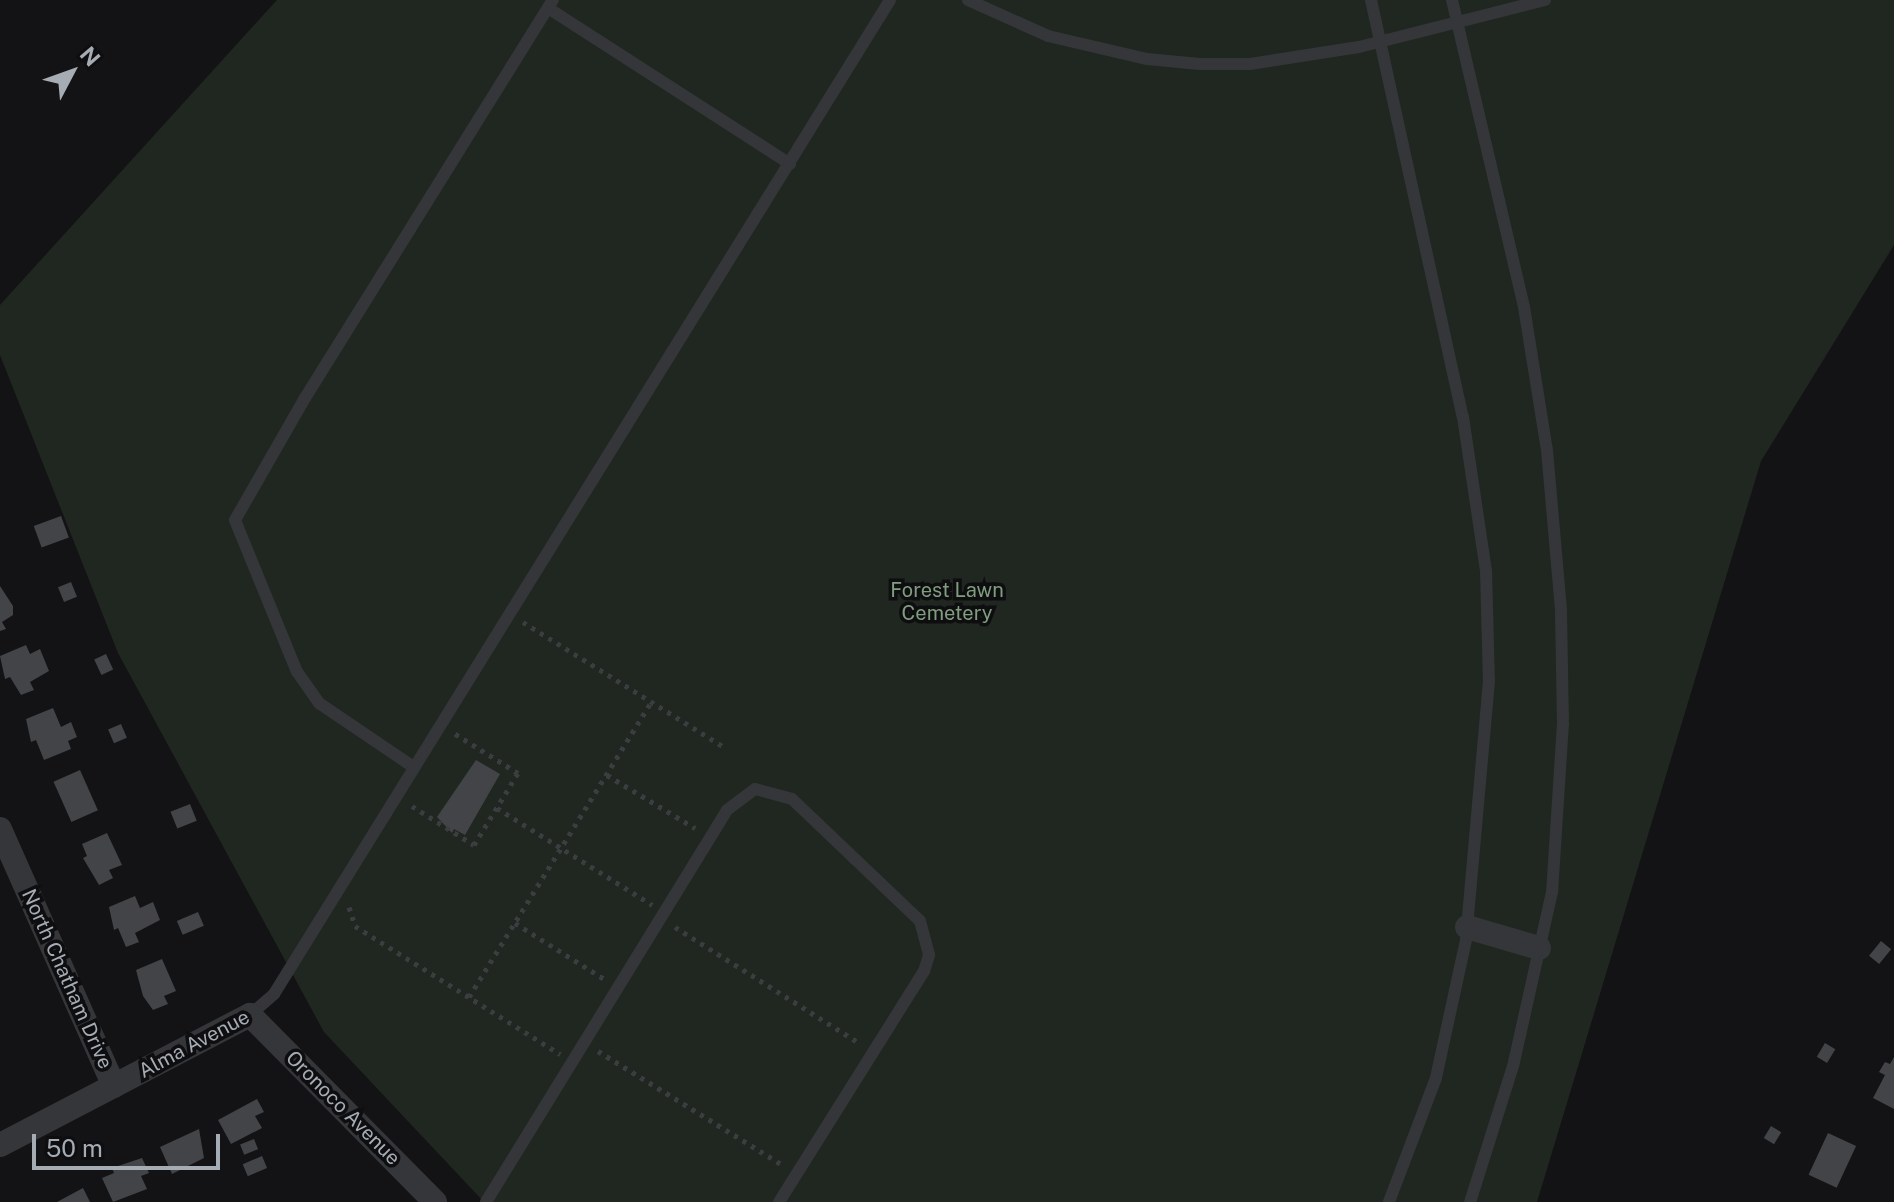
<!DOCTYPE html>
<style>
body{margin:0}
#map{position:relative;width:1894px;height:1202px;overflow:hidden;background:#131315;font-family:"Public Sans",sans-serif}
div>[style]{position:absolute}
.green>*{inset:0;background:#202720}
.building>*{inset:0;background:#424448;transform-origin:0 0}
.path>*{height:5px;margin-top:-2.5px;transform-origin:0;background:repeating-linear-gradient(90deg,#3b3d40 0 4px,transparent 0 10px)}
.lane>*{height:12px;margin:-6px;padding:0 6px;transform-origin:6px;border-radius:6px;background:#353639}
.street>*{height:24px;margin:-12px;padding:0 12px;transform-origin:12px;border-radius:12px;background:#353639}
span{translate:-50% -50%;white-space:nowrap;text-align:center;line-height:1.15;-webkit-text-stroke:7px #0e0e10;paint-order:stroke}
.park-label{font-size:20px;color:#819d7f}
.street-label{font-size:20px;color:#a6acb4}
.north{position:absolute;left:32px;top:32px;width:80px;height:80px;-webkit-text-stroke:6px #0e0e10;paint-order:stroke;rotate:49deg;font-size:22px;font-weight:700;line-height:32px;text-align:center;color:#a6acb4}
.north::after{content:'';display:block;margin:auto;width:28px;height:36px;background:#a6acb4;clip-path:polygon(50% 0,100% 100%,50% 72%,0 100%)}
.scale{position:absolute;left:32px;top:1134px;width:188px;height:36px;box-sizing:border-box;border:4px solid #a6acb4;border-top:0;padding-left:10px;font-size:24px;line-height:28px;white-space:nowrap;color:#a6acb4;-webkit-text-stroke:6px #0e0e10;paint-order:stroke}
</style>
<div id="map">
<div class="green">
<i style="clip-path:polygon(277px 0,1894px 0,1894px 245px,1761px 461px,1537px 1202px,484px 1202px,324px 1032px,118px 653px,0 355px,0 305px)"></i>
</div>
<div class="building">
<i style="left:61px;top:516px;width:23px;height:29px;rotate:70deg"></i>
<i style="left:71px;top:582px;width:16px;height:14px;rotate:68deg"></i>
<i style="clip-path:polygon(0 586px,13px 606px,13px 615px,2px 622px,6px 629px,0 631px)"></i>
<i style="clip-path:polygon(26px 645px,30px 654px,40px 649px,49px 671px,30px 682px,34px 690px,21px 695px,10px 677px,5px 679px,0 656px)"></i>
<i style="left:106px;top:654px;width:17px;height:13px;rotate:65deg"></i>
<i style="clip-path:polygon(53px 708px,61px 727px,71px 722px,77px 737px,68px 741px,71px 749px,44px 760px,36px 740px,31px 742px,26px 719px)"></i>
<i style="left:121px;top:724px;width:15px;height:14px;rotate:67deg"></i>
<i style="clip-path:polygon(476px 760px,500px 774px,465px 835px,454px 829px,452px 833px,437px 817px)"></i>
<i style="left:80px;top:770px;width:44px;height:29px;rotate:66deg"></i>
<i style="left:190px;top:804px;width:18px;height:21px;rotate:68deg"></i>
<i style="clip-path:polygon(107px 833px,122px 865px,109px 870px,113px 878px,99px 885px,83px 858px,87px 856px,82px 844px)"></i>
<i style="clip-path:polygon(135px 896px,140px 908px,153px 902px,160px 920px,135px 933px,139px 942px,126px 947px,118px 928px,114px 930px,109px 907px)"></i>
<i style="left:198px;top:912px;width:15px;height:23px;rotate:67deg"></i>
<i style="left:1881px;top:941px;width:13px;height:19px;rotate:39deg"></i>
<i style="clip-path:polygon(162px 959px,176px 991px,164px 996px,168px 1004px,153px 1010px,143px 996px,136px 970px)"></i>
<i style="left:1825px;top:1043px;width:12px;height:16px;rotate:31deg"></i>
<i style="clip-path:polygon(1894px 1057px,1894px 1109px,1873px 1098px,1885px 1075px,1879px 1072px,1885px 1062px,1890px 1064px)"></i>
<i style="clip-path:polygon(257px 1099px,264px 1112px,255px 1116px,262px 1128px,231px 1144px,218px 1120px)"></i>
<i style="left:1771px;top:1126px;width:12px;height:14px;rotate:31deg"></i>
<i style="clip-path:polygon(199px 1129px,204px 1158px,172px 1174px,160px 1147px)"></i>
<i style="left:1828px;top:1133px;width:31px;height:46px;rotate:25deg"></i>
<i style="left:254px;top:1139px;width:11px;height:15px;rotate:68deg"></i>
<i style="left:262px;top:1156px;width:13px;height:21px;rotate:67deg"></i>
<i style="clip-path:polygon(142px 1158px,149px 1173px,141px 1176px,147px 1189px,113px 1202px,102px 1178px,114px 1173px,112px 1168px)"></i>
<i style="clip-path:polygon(83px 1188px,90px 1202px,57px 1202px)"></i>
</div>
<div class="path">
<i style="left:523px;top:622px;width:237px;rotate:31.9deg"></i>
<i style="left:607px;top:775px;width:103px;rotate:31.1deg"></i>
<i style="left:412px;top:806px;width:73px;rotate:32.2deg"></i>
<i style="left:474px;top:845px;width:84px;rotate:-58.6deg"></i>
<i style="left:518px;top:773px;width:75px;rotate:-148deg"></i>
<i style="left:497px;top:808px;width:183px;rotate:32deg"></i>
<i style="left:349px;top:907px;width:20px;rotate:72deg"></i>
<i style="left:355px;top:926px;width:242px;rotate:32deg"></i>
<i style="left:515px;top:923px;width:107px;rotate:32.1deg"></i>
<i style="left:675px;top:927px;width:218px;rotate:32.2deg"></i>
<i style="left:469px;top:997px;width:347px;rotate:-58.3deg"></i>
<i style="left:598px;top:1051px;width:219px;rotate:31.7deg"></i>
</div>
<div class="lane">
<i style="left:968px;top:0;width:88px;rotate:24.2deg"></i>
<i style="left:1048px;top:36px;width:102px;rotate:13.1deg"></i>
<i style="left:1147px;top:59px;width:53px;rotate:5.4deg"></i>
<i style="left:1200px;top:64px;width:50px"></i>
<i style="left:1250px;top:64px;width:110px;rotate:-8.9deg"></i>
<i style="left:1359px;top:47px;width:192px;rotate:-14.2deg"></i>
<i style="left:1371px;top:0;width:427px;rotate:77.6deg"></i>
<i style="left:1463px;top:417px;width:155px;rotate:81.5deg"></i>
<i style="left:1486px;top:570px;width:111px;rotate:88.5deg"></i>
<i style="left:1489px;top:681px;width:260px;rotate:95.1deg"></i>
<i style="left:1466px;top:940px;width:141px;rotate:102.3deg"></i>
<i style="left:1436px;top:1078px;width:133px;rotate:110.8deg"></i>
<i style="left:1452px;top:0;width:315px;rotate:76.8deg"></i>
<i style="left:1524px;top:307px;width:145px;rotate:80.9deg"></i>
<i style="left:1547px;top:450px;width:162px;rotate:85deg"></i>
<i style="left:1561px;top:611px;width:112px;rotate:89deg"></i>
<i style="left:1563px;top:723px;width:169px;rotate:93.7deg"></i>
<i style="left:1552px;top:892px;width:178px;rotate:102.6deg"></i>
<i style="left:1513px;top:1066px;width:143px;rotate:107.5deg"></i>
<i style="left:548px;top:8px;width:288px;rotate:32.8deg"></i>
<i style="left:412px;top:766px;width:112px;rotate:-145.9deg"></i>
<i style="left:319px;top:703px;width:38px;rotate:-125deg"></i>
<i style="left:297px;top:672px;width:164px;rotate:-112.2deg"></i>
<i style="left:235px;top:520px;width:141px;rotate:-60.2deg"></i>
<i style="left:305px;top:398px;width:469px;rotate:-58.1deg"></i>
<i style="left:250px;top:1015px;width:32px;rotate:-41deg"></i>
<i style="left:274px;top:994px;width:1169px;rotate:-58.21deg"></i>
<i style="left:486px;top:1202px;width:460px;rotate:-58.4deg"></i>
<i style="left:727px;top:810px;width:35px;rotate:-37deg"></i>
<i style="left:755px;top:789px;width:38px;rotate:15deg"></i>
<i style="left:792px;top:799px;width:177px;rotate:43.6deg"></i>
<i style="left:920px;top:921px;width:35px;rotate:75deg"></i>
<i style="left:929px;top:955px;width:17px;rotate:107deg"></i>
<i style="left:924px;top:971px;width:273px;rotate:122.1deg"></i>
</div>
<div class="street">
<i style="left:0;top:829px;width:281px;rotate:66.1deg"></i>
<i style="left:1467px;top:927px;width:75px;rotate:16.3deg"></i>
<i style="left:0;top:1145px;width:282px;rotate:-27.5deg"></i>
<i style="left:250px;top:1015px;width:263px;rotate:45.3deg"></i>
</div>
<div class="park-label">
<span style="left:947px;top:602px">Forest Lawn<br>Cemetery</span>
</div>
<div class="street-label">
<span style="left:67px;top:979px;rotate:66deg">North Chatham Drive</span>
<span style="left:194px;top:1044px;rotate:-28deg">Alma Avenue</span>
<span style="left:343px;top:1108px;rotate:45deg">Oronoco Avenue</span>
</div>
<div class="north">N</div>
<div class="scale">50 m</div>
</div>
